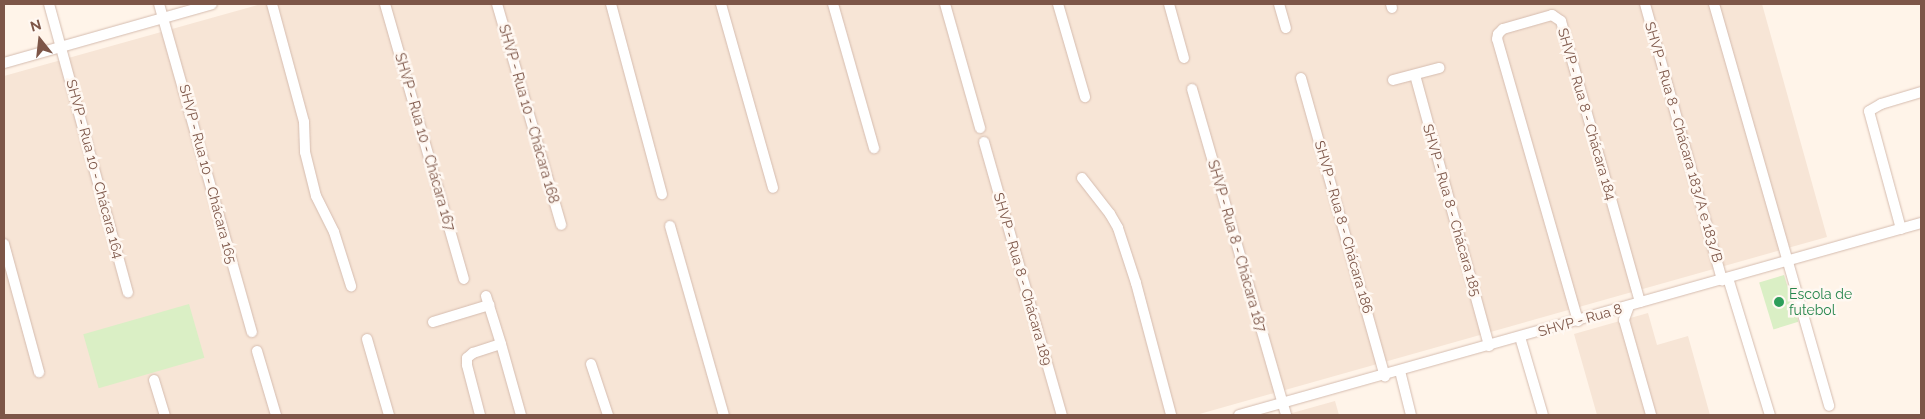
<!DOCTYPE html>
<meta charset="utf-8">
<style>
body{margin:0}
#map{position:relative;width:1925px;height:419px;overflow:hidden;background:#fff4e9;font-family:Raleway,sans-serif}
div>[style]{position:absolute}
.residential>*{inset:0;background:#f7e5d6}
.green>*{inset:0;background:#daefc5;transform-origin:0 0}
.roads{filter:drop-shadow(0 0 1px #d5bcaf) drop-shadow(0 0 1px #d5bcaf)}
.minor>*{height:10px;margin:-5px;padding:0 5px;transform-origin:5px;border-radius:5px;background:#fff}
.dots>*{width:14px;height:14px;translate:-50% -50%;box-sizing:border-box;border:2px solid #fff8f2;border-radius:50%}
span{translate:-50% -50%;white-space:nowrap;text-align:center;line-height:1.15;-webkit-text-stroke:5px #fff8f2;paint-order:stroke}
.street-label{font-size:14px;color:#7d5648}
.leisure-label{font-size:14px;color:#27864d}
.left{translate:0 -50%;text-align:left}
.frame{position:absolute;inset:0;border:5px solid #7d5648;pointer-events:none}
.north{position:absolute;left:15px;top:15px;width:50px;height:50px;-webkit-text-stroke:4px #fff8f2;paint-order:stroke;rotate:344deg;font-size:14px;font-weight:700;line-height:20px;text-align:center;color:#7d5648}
.north::after{content:'';display:block;margin:auto;width:18px;height:22px;background:#7d5648;clip-path:polygon(50% 0,100% 100%,50% 72%,0 100%)}
</style>
<div id="map">
<div class="residential">
<i style="clip-path:polygon(261px 4px,1762px 4px,1827px 237px,1196px 415px,4px 415px,4px 76px)"></i>
<i style="clip-path:polygon(1648px 313px,1657px 345px,1688px 336px,1710px 415px,1597px 415px,1574px 334px)"></i>
<i style="clip-path:polygon(1335px 401px,1339px 415px,1285px 415px)"></i>
</div>
<div class="green">
<i style="left:1784px;top:275px;width:49px;height:26px;rotate:73deg"></i>
<i style="left:189px;top:304px;width:56px;height:110px;rotate:74deg"></i>
</div>
<div class="roads">
<div class="minor">
<i style="left:49px;top:4px;width:299px;rotate:74.7deg"></i>
<i style="left:159px;top:4px;width:341px;rotate:74.2deg"></i>
<i style="left:272px;top:4px;width:122px;rotate:74.8deg"></i>
<i style="left:304px;top:122px;width:30px;rotate:88deg"></i>
<i style="left:305px;top:152px;width:45px;rotate:76deg"></i>
<i style="left:316px;top:196px;width:40px;rotate:63.4deg"></i>
<i style="left:334px;top:232px;width:57px;rotate:72.5deg"></i>
<i style="left:385px;top:4px;width:286px;rotate:74deg"></i>
<i style="left:497px;top:4px;width:230px;rotate:73.8deg"></i>
<i style="left:611px;top:4px;width:197px;rotate:75deg"></i>
<i style="left:721px;top:4px;width:191px;rotate:74.2deg"></i>
<i style="left:833px;top:4px;width:150px;rotate:74.1deg"></i>
<i style="left:945px;top:4px;width:129px;rotate:74.2deg"></i>
<i style="left:1058px;top:4px;width:97px;rotate:73.8deg"></i>
<i style="left:1169px;top:4px;width:56px;rotate:74.5deg"></i>
<i style="left:1279px;top:4px;width:25px;rotate:74deg"></i>
<i style="left:1391px;top:4px;width:4px;rotate:76deg"></i>
<i style="left:1645px;top:4px;width:287px;rotate:74.4deg"></i>
<i style="left:1714px;top:4px;width:418px;rotate:74deg"></i>
<i style="left:4px;top:63px;width:216px;rotate:-15.8deg"></i>
<i style="left:1415px;top:75px;width:281px;rotate:74.7deg"></i>
<i style="left:1301px;top:78px;width:310px;rotate:74.3deg"></i>
<i style="left:1393px;top:80px;width:48px;rotate:-14.6deg"></i>
<i style="left:1192px;top:89px;width:339px;rotate:73.9deg"></i>
<i style="left:984px;top:142px;width:284px;rotate:74.1deg"></i>
<i style="left:1082px;top:178px;width:46px;rotate:52.1deg"></i>
<i style="left:1110px;top:214px;width:16px;rotate:60deg"></i>
<i style="left:1118px;top:228px;width:58px;rotate:71.9deg"></i>
<i style="left:1136px;top:283px;width:137px;rotate:75.1deg"></i>
<i style="left:670px;top:226px;width:197px;rotate:74.1deg"></i>
<i style="left:1901px;top:229px;width:122px;rotate:-105.2deg"></i>
<i style="left:1869px;top:111px;width:14px;rotate:-30deg"></i>
<i style="left:1881px;top:104px;width:42px;rotate:-16.7deg"></i>
<i style="left:4px;top:244px;width:133px;rotate:74.7deg"></i>
<i style="left:1728px;top:278px;width:143px;rotate:73deg"></i>
<i style="left:486px;top:296px;width:50px;rotate:72.6deg"></i>
<i style="left:1629px;top:306px;width:15px;rotate:110deg"></i>
<i style="left:1624px;top:320px;width:99px;rotate:74.1deg"></i>
<i style="left:1578px;top:321px;width:293px;rotate:-106deg"></i>
<i style="left:1497px;top:39px;width:5px;rotate:-79deg"></i>
<i style="left:1498px;top:34px;width:7px;rotate:-45deg"></i>
<i style="left:1503px;top:29px;width:51px;rotate:-15.9deg"></i>
<i style="left:1552px;top:15px;width:11px;rotate:34deg"></i>
<i style="left:1561px;top:21px;width:292px;rotate:74.3deg"></i>
<i style="left:433px;top:322px;width:59px;rotate:-16.9deg"></i>
<i style="left:1520px;top:337px;width:81px;rotate:73.6deg"></i>
<i style="left:367px;top:339px;width:79px;rotate:73.9deg"></i>
<i style="left:257px;top:351px;width:67px;rotate:73.5deg"></i>
<i style="left:591px;top:364px;width:54px;rotate:71.6deg"></i>
<i style="left:1400px;top:371px;width:45px;rotate:76deg"></i>
<i style="left:154px;top:380px;width:37px;rotate:73deg"></i>
<i style="left:480px;top:415px;width:52px;rotate:-104.6deg"></i>
<i style="left:467px;top:365px;width:7px;rotate:-90deg"></i>
<i style="left:467px;top:358px;width:8px;rotate:-40deg"></i>
<i style="left:473px;top:353px;width:29px;rotate:-18deg"></i>
<i style="left:501px;top:344px;width:74px;rotate:74.3deg"></i>
<i style="left:1239px;top:415px;width:709px;rotate:-15.72deg"></i>
</div>
</div>
<div class="dots">
<i style="left:1779px;top:302px;background:#2e9e5b"></i>
</div>
<div class="street-label">
<span style="left:529px;top:114px;rotate:74deg">SHVP - Rua 10 - Chácara 168</span>
<span style="left:1587px;top:114px;rotate:74deg">SHVP - Rua 8 - Chácara 184</span>
<span style="left:425px;top:142px;rotate:74deg">SHVP - Rua 10 - Chácara 167</span>
<span style="left:1684px;top:142px;rotate:74deg">SHVP - Rua 8 - Chácara 183/A e 183/B</span>
<span style="left:95px;top:169px;rotate:75deg">SHVP - Rua 10 - Chácara 164</span>
<span style="left:208px;top:174px;rotate:75deg">SHVP - Rua 10 - Chácara 165</span>
<span style="left:1452px;top:210px;rotate:74deg">SHVP - Rua 8 - Chácara 185</span>
<span style="left:1344px;top:227px;rotate:74deg">SHVP - Rua 8 - Chácara 186</span>
<span style="left:1237px;top:246px;rotate:74deg">SHVP - Rua 8 - Chácara 187</span>
<span style="left:1023px;top:279px;rotate:74deg">SHVP - Rua 8 - Chácara 189</span>
<span style="left:1580px;top:320px;rotate:-16deg">SHVP - Rua 8</span>
</div>
<div class="leisure-label">
<span class="left" style="left:1789px;top:302px">Escola de<br>futebol</span>
</div>
<div class="frame"></div>
<div class="north">N</div>
</div>
